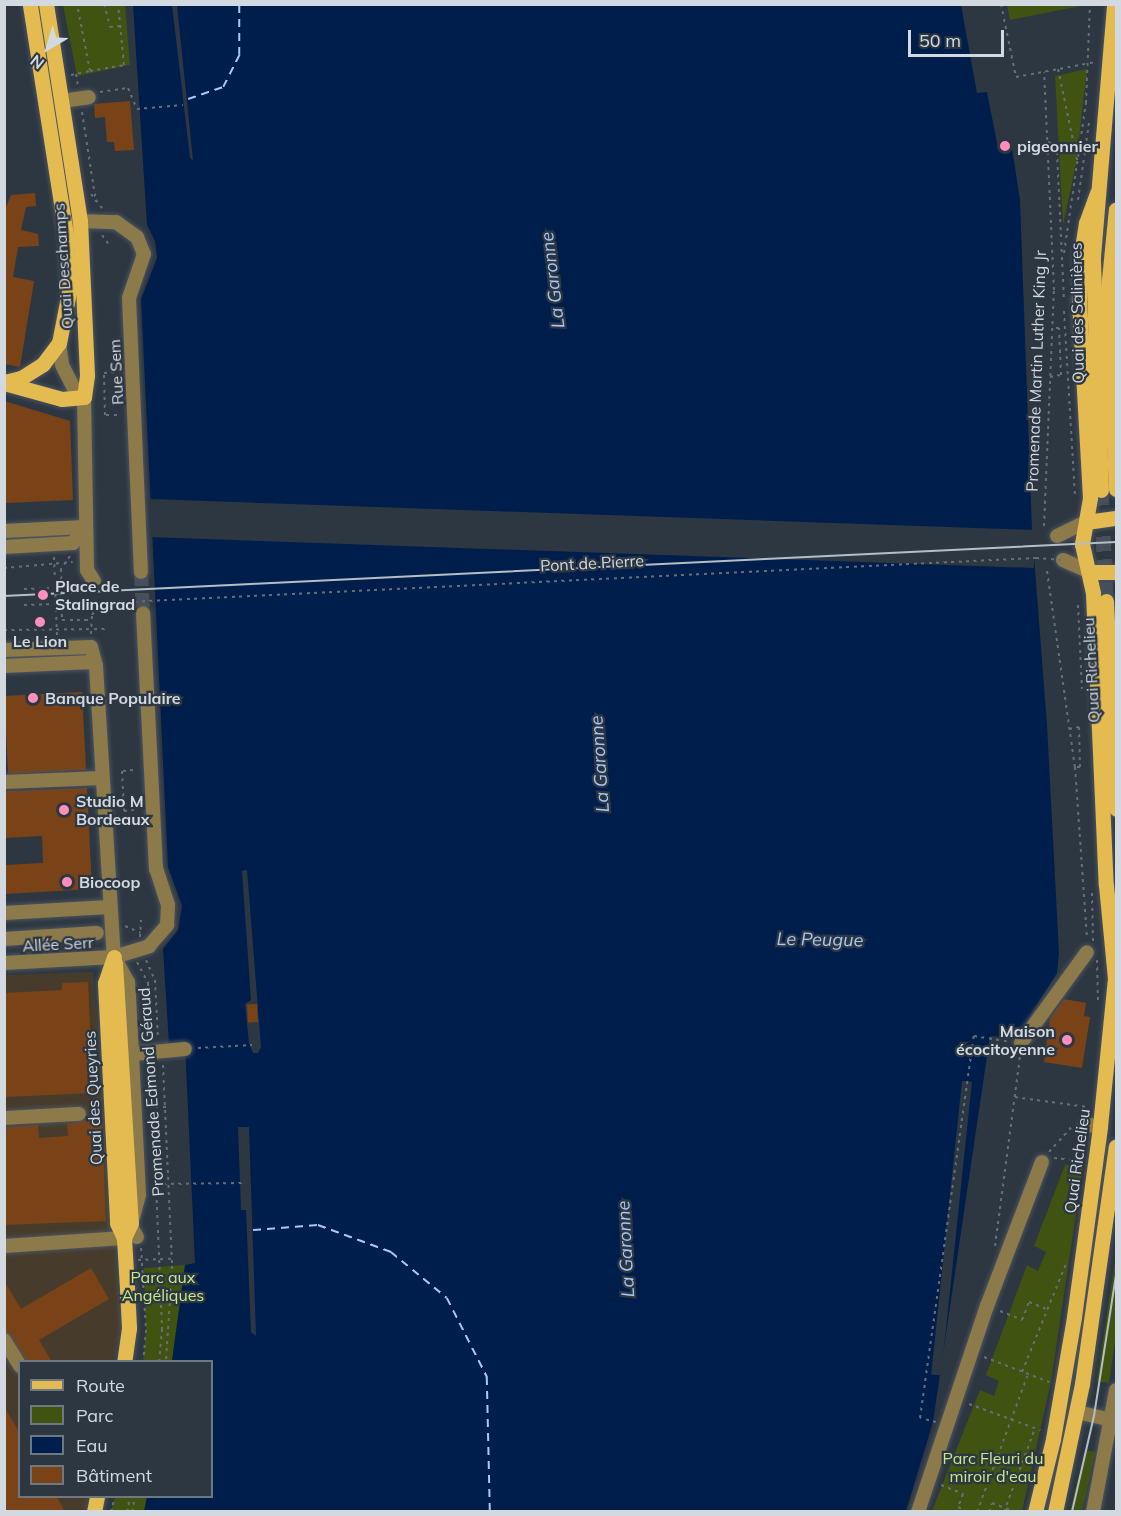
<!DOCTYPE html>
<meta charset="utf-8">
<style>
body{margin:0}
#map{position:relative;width:1121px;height:1516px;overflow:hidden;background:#2d3742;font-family:Mulish,sans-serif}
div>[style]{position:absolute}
.commercial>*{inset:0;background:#473c2c}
.green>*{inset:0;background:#405310}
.water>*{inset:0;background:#001e4c}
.pier>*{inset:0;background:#2d3742;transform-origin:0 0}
.ferry>*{height:1.5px;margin-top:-0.75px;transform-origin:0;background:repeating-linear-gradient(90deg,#a7c7f6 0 8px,transparent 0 14px)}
.building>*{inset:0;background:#7a4317;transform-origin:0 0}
.minor-tunnel>*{height:14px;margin-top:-7px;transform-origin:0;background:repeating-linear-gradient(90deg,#464f5a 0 14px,transparent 0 21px)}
.major-tunnel>*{height:15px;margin-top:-7.5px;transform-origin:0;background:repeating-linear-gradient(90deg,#464f5a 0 15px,transparent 0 23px)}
.path>*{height:2px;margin-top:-1px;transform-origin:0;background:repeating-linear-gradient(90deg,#666e78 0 3px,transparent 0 7.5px)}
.roads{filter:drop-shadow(0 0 2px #4b545e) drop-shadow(0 0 2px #4b545e)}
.minor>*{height:14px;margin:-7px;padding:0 7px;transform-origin:7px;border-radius:7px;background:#8d7a4a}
.major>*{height:15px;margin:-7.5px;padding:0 7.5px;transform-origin:7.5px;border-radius:7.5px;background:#e4bb51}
.tram>*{height:1.5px;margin:-0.75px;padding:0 0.75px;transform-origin:0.75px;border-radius:0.75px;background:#b6bec5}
.path-bridge>*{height:2px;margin-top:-1px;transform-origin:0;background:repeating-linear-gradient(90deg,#666e78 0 3px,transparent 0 7.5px)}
.dots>*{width:16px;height:16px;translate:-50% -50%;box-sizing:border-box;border:3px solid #2d3742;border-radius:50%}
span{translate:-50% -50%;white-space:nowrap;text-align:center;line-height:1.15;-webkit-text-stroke:4.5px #2d3742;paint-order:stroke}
.poi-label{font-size:16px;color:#d2d9e0;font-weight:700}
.left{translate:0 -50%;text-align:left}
.right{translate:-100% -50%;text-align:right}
.street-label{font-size:16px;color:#d2d9e0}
.park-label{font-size:16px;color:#c8e88a}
.water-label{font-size:18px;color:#a7c7f6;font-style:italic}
.frame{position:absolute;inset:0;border:6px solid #d2d9e0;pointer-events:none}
.legend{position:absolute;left:18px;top:1360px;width:195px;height:138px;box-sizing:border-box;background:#2d3742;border:2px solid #6f7881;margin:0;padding:8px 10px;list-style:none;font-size:18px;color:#d2d9e0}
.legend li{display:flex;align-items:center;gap:12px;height:30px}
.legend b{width:30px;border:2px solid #6f7881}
.north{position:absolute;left:18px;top:18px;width:60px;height:60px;-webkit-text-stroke:4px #2d3742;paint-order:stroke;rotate:218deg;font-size:16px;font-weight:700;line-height:24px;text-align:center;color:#d2d9e0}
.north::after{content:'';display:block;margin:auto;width:21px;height:27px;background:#d2d9e0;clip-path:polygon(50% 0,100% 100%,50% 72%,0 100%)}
.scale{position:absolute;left:908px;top:30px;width:96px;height:27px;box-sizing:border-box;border:3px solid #d2d9e0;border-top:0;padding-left:8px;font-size:18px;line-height:21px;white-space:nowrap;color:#d2d9e0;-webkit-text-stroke:4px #2d3742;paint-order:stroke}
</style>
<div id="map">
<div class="commercial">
<i style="clip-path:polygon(93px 972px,121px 1326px,114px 1361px,20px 1362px,20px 1496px,88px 1497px,85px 1511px,5px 1511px,4px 975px)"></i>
</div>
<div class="green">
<i style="clip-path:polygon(63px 5px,125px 5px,130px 65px,77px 76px)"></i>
<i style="clip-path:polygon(1007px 5px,1086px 4px,1086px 5px,1010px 20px)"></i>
<i style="clip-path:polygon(1087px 69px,1076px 164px,1063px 225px,1055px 76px)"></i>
<i style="clip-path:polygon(1065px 1165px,1083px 1166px,1051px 1382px,1022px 1511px,932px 1511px,980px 1390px,994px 1396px,999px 1381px,986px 1375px,1027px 1265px,1038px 1271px,1046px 1252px,1034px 1246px)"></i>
<i style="clip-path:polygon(1116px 1254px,1116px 1334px,1109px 1383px,1097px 1381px)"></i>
<i style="clip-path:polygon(185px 1265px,172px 1361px,143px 1362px,146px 1330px,144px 1268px)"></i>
<i style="clip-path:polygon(1085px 1450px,1095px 1452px,1088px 1485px,1082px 1511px,1070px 1511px)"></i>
<i style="clip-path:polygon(115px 1497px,147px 1497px,144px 1511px,111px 1512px)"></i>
</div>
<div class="water">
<i style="clip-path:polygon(133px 5px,961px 5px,977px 93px,987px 92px,997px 143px,1011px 142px,1020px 200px,1032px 530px,1047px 725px,1059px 953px,1057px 973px,1016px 1038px,990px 1036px,933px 1422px,906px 1511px,144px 1511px,147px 1497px,212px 1496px,212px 1362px,172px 1361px,185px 1265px,195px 1263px,185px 1044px,169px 1045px,163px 949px,178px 930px,182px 906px,168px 867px,141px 299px,157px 258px,155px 241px,147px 225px)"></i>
</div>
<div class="pier">
<i style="clip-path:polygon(172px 5px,177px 5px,193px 160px,190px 158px)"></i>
<i style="left:1035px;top:530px;width:38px;height:885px;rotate:92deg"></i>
<i style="clip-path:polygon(247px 870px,261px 1047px,258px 1053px,253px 1053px,249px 1043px,245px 1004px,251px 1000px,242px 871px)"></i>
<i style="left:962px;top:1081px;width:10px;height:295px;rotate:6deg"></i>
<i style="clip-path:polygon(238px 1127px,249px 1127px,256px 1336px,251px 1332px,246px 1210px,241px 1210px)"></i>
</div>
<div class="ferry">
<i style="left:188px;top:99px;width:37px;rotate:-19deg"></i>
<i style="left:223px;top:87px;width:36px;rotate:-63deg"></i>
<i style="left:239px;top:55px;width:51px;rotate:-90deg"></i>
<i style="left:253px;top:1230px;width:65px;rotate:-4.4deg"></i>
<i style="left:318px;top:1225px;width:78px;rotate:20.3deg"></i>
<i style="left:391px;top:1252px;width:72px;rotate:39.4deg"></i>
<i style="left:447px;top:1298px;width:89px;rotate:63.1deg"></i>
<i style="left:487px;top:1377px;width:135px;rotate:88.7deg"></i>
</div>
<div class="building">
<i style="clip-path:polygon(130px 101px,134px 150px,115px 151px,114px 142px,107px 142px,105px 117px,95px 118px,94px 104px)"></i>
<i style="clip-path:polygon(35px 193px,36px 206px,26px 207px,21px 230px,38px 234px,39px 246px,18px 247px,13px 277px,34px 281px,20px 367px,4px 364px,4px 212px,11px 195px)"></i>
<i style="clip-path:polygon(4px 401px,70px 421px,73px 500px,4px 503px)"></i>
<i style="left:82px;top:692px;width:78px;height:78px;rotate:87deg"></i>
<i style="clip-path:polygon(87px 788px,92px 889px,4px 894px,4px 865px,43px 863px,42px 836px,4px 838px,4px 791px)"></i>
<i style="clip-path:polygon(88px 982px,93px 1093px,4px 1097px,4px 993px,62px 990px,62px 983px)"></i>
<i style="clip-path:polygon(1064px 999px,1086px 1003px,1084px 1016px,1090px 1017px,1082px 1068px,1044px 1062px,1050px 1018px)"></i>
<i style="left:257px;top:1004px;width:18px;height:10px;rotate:87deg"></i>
<i style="clip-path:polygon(102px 1117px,106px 1221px,4px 1225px,4px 1127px,38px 1125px,39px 1138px,68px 1136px,67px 1124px)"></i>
<i style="clip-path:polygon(91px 1268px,109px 1299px,39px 1340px,52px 1362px,28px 1362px,4px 1331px,4px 1281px,21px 1309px)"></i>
<i style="clip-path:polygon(4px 1407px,20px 1433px,20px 1497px,57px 1497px,65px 1512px,4px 1512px)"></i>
</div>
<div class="minor-tunnel">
<i style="left:141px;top:572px;width:41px;rotate:87.2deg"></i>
</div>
<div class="major-tunnel">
<i style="left:1101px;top:490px;width:111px;rotate:87.4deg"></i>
</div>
<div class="path">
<i style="left:104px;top:4px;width:24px;rotate:75deg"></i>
<i style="left:110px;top:27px;width:11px;rotate:-5deg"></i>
<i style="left:1001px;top:4px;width:75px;rotate:78.4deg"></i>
<i style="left:1016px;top:77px;width:81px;rotate:-10.6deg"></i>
<i style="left:1058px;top:69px;width:97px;rotate:78.1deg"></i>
<i style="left:90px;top:71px;width:35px;rotate:-10deg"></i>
<i style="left:124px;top:65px;width:61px;rotate:-95.6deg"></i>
<i style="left:76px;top:74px;width:12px;rotate:81deg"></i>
<i style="left:71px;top:75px;width:19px;rotate:-12deg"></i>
<i style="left:90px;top:71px;width:68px;rotate:-101deg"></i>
<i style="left:100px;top:92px;width:28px;rotate:-8deg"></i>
<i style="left:128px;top:88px;width:23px;rotate:67deg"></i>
<i style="left:137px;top:109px;width:46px;rotate:-5deg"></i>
<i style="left:82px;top:112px;width:91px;rotate:81.2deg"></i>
<i style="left:1048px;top:142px;width:8px;rotate:23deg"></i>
<i style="left:1055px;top:145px;width:7px;rotate:74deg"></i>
<i style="left:1057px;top:152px;width:150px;rotate:87.3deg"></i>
<i style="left:91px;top:194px;width:18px;rotate:52deg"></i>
<i style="left:1078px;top:200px;width:78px;rotate:-81.9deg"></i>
<i style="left:102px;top:235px;width:14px;rotate:54deg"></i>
<i style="left:1064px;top:253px;width:152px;rotate:-81.7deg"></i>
<i style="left:1086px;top:103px;width:99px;rotate:-87.7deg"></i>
<i style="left:1064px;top:311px;width:185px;rotate:86.6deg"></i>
<i style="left:1050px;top:377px;width:11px;rotate:-10deg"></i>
<i style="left:1061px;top:375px;width:47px;rotate:-92.4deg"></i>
<i style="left:1059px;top:328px;width:7px;rotate:180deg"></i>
<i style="left:117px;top:415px;width:12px;rotate:180deg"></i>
<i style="left:105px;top:415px;width:42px;rotate:-91.4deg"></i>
<i style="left:104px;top:373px;width:16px;rotate:-4deg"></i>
<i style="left:1044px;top:526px;width:236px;rotate:-87.6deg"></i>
<i style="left:1054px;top:290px;width:218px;rotate:-92.6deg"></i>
<i style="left:70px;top:556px;width:16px;rotate:125deg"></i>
<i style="left:61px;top:569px;width:51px;rotate:88.9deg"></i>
<i style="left:62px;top:620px;width:28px"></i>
<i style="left:54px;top:557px;width:78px;rotate:87.8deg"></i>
<i style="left:4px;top:568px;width:69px;rotate:-5deg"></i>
<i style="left:1047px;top:571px;width:198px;rotate:81.9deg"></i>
<i style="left:1075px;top:767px;width:171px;rotate:86deg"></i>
<i style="left:24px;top:589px;width:31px;rotate:-2deg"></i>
<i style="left:24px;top:605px;width:32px;rotate:-2deg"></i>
<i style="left:1078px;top:605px;width:84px;rotate:87.3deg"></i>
<i style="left:4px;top:630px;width:101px;rotate:-0.6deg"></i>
<i style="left:91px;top:634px;width:19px;rotate:-87deg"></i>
<i style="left:92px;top:615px;width:11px;rotate:-56deg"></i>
<i style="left:98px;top:606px;width:29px;rotate:-8deg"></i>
<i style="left:1069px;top:729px;width:10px;rotate:-11deg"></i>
<i style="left:1079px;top:727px;width:40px;rotate:88.6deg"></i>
<i style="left:1080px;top:767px;width:4px;rotate:180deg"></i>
<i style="left:133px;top:770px;width:11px;rotate:175deg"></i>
<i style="left:122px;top:771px;width:40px;rotate:87.1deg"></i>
<i style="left:124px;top:811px;width:10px;rotate:-6deg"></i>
<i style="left:1092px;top:893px;width:48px;rotate:88.8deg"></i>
<i style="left:125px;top:926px;width:17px;rotate:24deg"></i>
<i style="left:140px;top:937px;width:17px;rotate:-87deg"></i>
<i style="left:146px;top:960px;width:22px;rotate:66deg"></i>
<i style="left:155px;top:980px;width:59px;rotate:87.1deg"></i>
<i style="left:1097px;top:960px;width:40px;rotate:88.6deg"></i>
<i style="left:137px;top:962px;width:24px;rotate:62deg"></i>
<i style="left:148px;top:983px;width:55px;rotate:87.9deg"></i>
<i style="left:198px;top:1048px;width:54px;rotate:-3.2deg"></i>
<i style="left:151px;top:1065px;width:264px;rotate:87.6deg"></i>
<i style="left:162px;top:1329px;width:33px;rotate:95deg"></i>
<i style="left:163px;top:1065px;width:201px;rotate:87.4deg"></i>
<i style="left:172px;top:1266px;width:96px;rotate:93.6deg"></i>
<i style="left:1015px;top:1097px;width:73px;rotate:7.9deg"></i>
<i style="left:148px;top:1107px;width:18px"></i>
<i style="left:1049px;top:1152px;width:36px;rotate:-48deg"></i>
<i style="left:1054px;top:1158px;width:27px;rotate:6deg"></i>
<i style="left:156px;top:1184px;width:87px;rotate:-0.7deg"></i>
<i style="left:995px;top:1246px;width:193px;rotate:-82.5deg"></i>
<i style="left:141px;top:1248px;width:82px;rotate:86.5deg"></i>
<i style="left:146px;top:1330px;width:32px;rotate:95deg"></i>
<i style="left:138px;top:1260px;width:33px;rotate:-2deg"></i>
<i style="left:1000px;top:1311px;width:24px;rotate:22deg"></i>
<i style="left:1022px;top:1320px;width:19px;rotate:-69deg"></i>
<i style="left:1029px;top:1302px;width:18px;rotate:22deg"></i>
<i style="left:984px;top:1357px;width:70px;rotate:21deg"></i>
<i style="left:1022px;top:1372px;width:120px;rotate:-67.9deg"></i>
<i style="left:969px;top:1404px;width:76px;rotate:20.1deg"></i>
<i style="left:936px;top:1422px;width:16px;rotate:-166deg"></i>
<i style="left:920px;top:1418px;width:386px;rotate:-82deg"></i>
<i style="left:974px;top:1036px;width:33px;rotate:9deg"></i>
<i style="left:941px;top:1485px;width:24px;rotate:22deg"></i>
<i style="left:963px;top:1494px;width:14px;rotate:111deg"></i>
<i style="left:958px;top:1507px;width:11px;rotate:27deg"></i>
<i style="left:111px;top:1512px;width:16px;rotate:-76deg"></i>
<i style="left:127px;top:1512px;width:16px;rotate:-79deg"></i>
<i style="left:132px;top:1512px;width:16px;rotate:-79deg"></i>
<i style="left:977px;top:1512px;width:147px;rotate:-69.7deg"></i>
<i style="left:989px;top:1512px;width:9px;rotate:-72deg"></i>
<i style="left:992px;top:1503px;width:25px;rotate:21deg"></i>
<i style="left:1004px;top:1512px;width:90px;rotate:-69.7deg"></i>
</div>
<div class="roads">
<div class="minor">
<i style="left:62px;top:101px;width:27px;rotate:-8deg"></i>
<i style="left:73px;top:226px;width:9px;rotate:-36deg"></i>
<i style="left:80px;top:221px;width:36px;rotate:2deg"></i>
<i style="left:116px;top:222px;width:26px;rotate:36deg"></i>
<i style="left:137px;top:237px;width:18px;rotate:68deg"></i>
<i style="left:144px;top:254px;width:46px;rotate:108.8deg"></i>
<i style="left:129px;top:298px;width:274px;rotate:87.5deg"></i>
<i style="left:59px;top:343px;width:22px;rotate:82deg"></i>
<i style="left:62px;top:365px;width:29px;rotate:63deg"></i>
<i style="left:75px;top:391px;width:11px;rotate:34deg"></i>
<i style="left:84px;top:397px;width:173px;rotate:89deg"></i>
<i style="left:87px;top:570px;width:13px;rotate:58deg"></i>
<i style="left:4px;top:531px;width:81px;rotate:-2.8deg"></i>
<i style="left:1057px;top:536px;width:32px;rotate:-26deg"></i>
<i style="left:4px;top:547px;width:69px;rotate:-3.3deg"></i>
<i style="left:73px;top:543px;width:20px;rotate:-53deg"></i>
<i style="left:1063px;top:560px;width:30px;rotate:24deg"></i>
<i style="left:4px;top:650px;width:87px;rotate:-2deg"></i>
<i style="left:91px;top:647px;width:20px;rotate:75deg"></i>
<i style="left:96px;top:666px;width:292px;rotate:86.5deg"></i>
<i style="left:114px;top:957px;width:29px;rotate:61deg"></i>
<i style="left:128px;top:982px;width:15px;rotate:86deg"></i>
<i style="left:129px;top:997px;width:198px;rotate:87.1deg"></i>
<i style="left:139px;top:1195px;width:23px;rotate:105deg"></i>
<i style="left:4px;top:666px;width:88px;rotate:-2.6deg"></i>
<i style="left:4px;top:782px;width:97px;rotate:-2.4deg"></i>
<i style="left:4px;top:913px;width:105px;rotate:-3.3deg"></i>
<i style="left:4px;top:939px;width:93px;rotate:-3.7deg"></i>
<i style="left:4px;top:963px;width:110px;rotate:-3.1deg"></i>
<i style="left:114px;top:957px;width:37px;rotate:-17deg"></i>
<i style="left:149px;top:946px;width:28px;rotate:-49deg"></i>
<i style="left:167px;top:925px;width:20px;rotate:-87deg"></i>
<i style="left:168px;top:905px;width:38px;rotate:-108deg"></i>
<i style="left:156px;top:869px;width:256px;rotate:-92.9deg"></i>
<i style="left:1021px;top:1043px;width:112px;rotate:-54deg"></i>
<i style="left:132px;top:1054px;width:53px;rotate:-5.4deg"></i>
<i style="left:4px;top:1118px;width:75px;rotate:-3.1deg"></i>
<i style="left:1086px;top:1125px;width:14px;rotate:4deg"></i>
<i style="left:126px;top:1218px;width:22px;rotate:60deg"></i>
<i style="left:4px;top:1246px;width:120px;rotate:-3.8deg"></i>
<i style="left:4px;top:1340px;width:31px;rotate:58deg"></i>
<i style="left:1077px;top:1412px;width:40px;rotate:13deg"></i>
<i style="left:918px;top:1512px;width:217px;rotate:-71.5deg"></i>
<i style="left:987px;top:1306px;width:154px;rotate:-69.1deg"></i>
<i style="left:1093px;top:1512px;width:124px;rotate:-79.3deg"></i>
</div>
<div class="major">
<i style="left:1097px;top:193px;width:32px;rotate:110deg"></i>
<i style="left:1086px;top:223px;width:31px;rotate:99deg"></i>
<i style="left:1081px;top:254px;width:47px;rotate:92.4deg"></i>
<i style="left:1079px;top:301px;width:197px;rotate:86.8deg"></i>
<i style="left:1090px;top:498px;width:47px;rotate:99.9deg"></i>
<i style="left:1082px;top:544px;width:50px;rotate:77.3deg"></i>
<i style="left:1093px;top:593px;width:292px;rotate:87.5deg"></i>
<i style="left:1106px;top:885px;width:94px;rotate:84.5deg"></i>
<i style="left:4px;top:382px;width:17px;rotate:-13deg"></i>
<i style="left:21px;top:378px;width:26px;rotate:-32deg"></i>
<i style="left:43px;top:364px;width:26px;rotate:-53deg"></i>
<i style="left:59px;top:343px;width:52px;rotate:-78.9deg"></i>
<i style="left:69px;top:292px;width:57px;rotate:-93deg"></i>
<i style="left:66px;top:235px;width:234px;rotate:-98.9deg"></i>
<i style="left:4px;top:383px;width:60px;rotate:15.4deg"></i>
<i style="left:62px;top:399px;width:22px;rotate:-5deg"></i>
<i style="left:84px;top:397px;width:22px;rotate:-82deg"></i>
<i style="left:87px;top:375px;width:154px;rotate:-92.6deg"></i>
<i style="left:80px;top:221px;width:220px;rotate:-98.9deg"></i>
<i style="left:1116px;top:489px;width:189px;rotate:-92.7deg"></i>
<i style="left:1107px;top:300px;width:91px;rotate:-84.4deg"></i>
<i style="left:1101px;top:490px;width:234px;rotate:-92deg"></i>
<i style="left:1093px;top:256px;width:253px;rotate:-85.2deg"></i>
<i style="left:1086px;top:522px;width:30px;rotate:-8deg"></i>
<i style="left:1090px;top:572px;width:26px"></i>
<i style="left:1106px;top:601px;width:208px;rotate:87.2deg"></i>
<i style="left:114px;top:957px;width:28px;rotate:109deg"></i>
<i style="left:105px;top:983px;width:240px;rotate:87.1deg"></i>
<i style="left:117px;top:1223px;width:17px;rotate:65deg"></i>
<i style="left:124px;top:1238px;width:51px;rotate:86.6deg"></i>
<i style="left:127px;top:1289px;width:39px;rotate:87deg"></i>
<i style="left:129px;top:1328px;width:34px;rotate:98deg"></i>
<i style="left:115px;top:963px;width:260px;rotate:86.5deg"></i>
<i style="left:131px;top:1223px;width:17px;rotate:115deg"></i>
<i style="left:94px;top:1512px;width:16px;rotate:-79deg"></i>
<i style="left:1035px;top:1512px;width:75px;rotate:-76.1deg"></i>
<i style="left:1053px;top:1439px;width:124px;rotate:-80.2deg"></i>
<i style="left:1074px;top:1317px;width:193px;rotate:-82.2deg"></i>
<i style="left:1100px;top:1126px;width:158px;rotate:-84.2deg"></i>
<i style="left:1055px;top:1512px;width:131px;rotate:-78.1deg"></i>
<i style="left:1082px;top:1384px;width:240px;rotate:-81.9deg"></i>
</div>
</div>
<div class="tram">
<i style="left:4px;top:596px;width:1113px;rotate:-2.78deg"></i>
<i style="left:1072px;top:1512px;width:98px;rotate:-77.1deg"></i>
<i style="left:1094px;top:1416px;width:143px;rotate:-81.1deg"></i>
</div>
<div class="path-bridge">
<i style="left:127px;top:602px;width:910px;rotate:-2.77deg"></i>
<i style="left:1036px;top:558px;width:27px;rotate:4deg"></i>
</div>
<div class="dots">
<i style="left:1005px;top:146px;background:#ff8ebb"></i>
<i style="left:43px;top:595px;background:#ff8ebb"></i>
<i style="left:40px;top:622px;background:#ff8ebb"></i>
<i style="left:33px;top:698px;background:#ff8ebb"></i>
<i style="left:64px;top:810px;background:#ff8ebb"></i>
<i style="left:67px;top:882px;background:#ff8ebb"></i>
<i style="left:1067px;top:1040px;background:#ff8ebb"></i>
</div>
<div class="poi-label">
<span class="left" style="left:1017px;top:146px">pigeonnier</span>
<span class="left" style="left:55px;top:595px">Place de<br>Stalingrad</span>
<span style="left:40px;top:641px">Le Lion</span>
<span class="left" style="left:45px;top:698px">Banque Populaire</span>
<span class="left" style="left:76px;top:810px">Studio M<br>Bordeaux</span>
<span class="left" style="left:79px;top:882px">Biocoop</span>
<span class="right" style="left:1055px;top:1040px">Maison<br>écocitoyenne</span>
</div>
<div class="street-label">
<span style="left:63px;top:266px;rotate:-94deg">Quai Deschamps</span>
<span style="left:1077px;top:313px;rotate:-91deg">Quai des Salinières</span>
<span style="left:1036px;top:371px;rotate:-88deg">Promenade Martin Luther King Jr</span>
<span style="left:116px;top:372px;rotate:-93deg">Rue Sem</span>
<span style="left:592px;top:563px;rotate:-3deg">Pont de Pierre</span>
<span style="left:1091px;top:670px;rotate:-93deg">Quai Richelieu</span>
<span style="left:58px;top:944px;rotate:-3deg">Allée Serr</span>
<span style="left:151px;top:1092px;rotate:-94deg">Promenade Edmond Géraud</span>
<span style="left:93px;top:1098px;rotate:-93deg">Quai des Queyries</span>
<span style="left:1077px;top:1161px;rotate:-82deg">Quai Richelieu</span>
</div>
<div class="park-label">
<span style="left:163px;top:1286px">Parc aux<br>Angéliques</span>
<span style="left:993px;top:1467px">Parc Fleuri du<br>miroir d'eau</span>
</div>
<div class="water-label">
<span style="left:553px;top:280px;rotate:-97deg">La Garonne</span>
<span style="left:600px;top:764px;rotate:-94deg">La Garonne</span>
<span style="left:820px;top:940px;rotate:1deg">Le Peugue</span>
<span style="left:626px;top:1249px;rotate:-93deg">La Garonne</span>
</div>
<div class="frame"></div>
<ul class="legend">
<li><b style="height:8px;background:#e4bb51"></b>Route</li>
<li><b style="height:16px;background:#405310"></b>Parc</li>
<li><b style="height:16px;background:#001e4c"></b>Eau</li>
<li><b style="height:16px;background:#7a4317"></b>Bâtiment</li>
</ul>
<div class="north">N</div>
<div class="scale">50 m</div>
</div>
